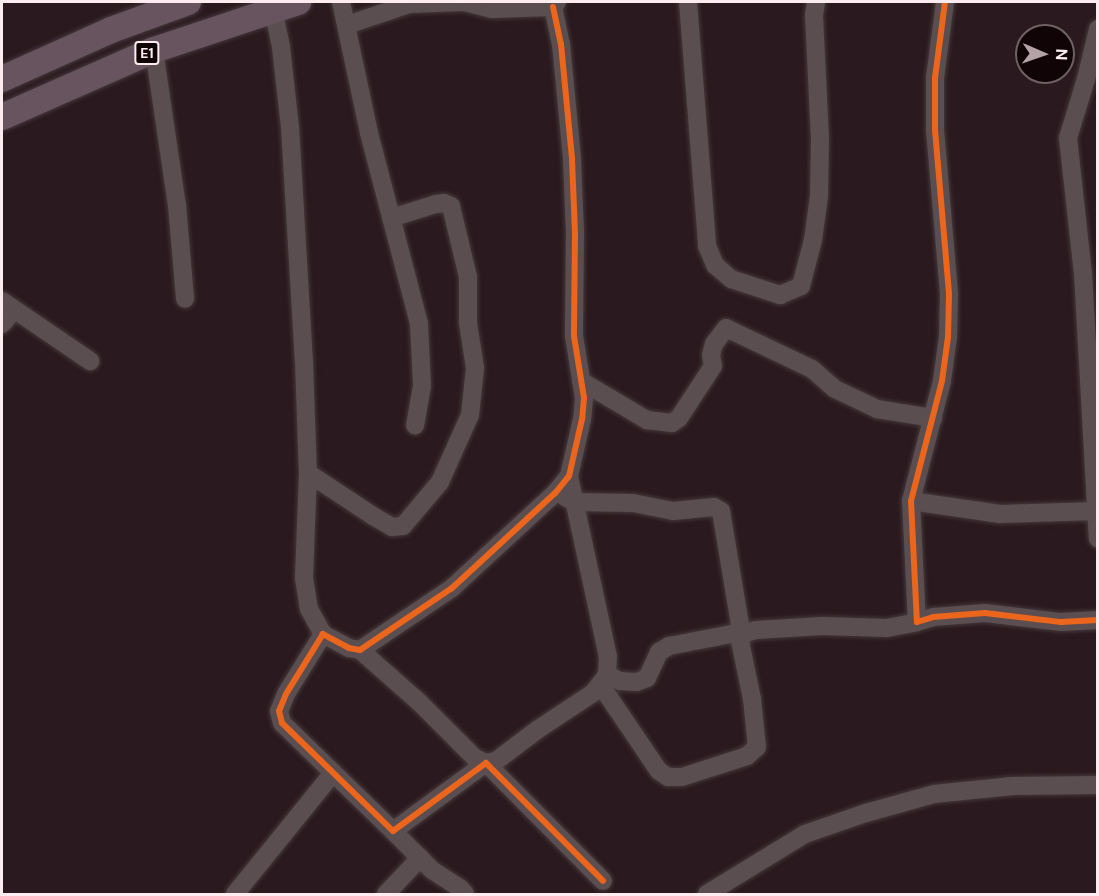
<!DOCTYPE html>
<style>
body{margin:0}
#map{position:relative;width:1099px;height:896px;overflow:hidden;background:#2a191e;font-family:"DM Sans",sans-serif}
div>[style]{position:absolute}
.roads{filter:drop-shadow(0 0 2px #44383b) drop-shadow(0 0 2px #44383b)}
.minor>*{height:18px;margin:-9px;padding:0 9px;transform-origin:9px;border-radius:9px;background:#5b4e51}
.highway>*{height:26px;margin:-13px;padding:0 13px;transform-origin:13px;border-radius:13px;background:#68545f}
.cycleway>*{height:6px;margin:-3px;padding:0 3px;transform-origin:3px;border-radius:3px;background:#eb651d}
span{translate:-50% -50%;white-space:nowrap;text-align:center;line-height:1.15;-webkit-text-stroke:6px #100407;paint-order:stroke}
.shield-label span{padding:2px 4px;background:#100407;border:2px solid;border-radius:4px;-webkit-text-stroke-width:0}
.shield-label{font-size:14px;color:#fdecef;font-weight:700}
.frame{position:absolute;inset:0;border:3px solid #fdecef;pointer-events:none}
.north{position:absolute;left:1015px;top:24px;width:60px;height:60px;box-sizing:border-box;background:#100407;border:2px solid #6f6164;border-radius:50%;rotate:92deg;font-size:16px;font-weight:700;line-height:24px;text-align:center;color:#fdecef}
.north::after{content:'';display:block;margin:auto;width:21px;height:27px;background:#b3a2a6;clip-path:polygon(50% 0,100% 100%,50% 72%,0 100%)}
</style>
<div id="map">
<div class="roads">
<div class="minor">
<i style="left:341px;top:2px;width:134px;rotate:77.9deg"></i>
<i style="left:369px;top:133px;width:197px;rotate:75.3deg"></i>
<i style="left:419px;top:324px;width:62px;rotate:87.2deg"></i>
<i style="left:422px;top:386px;width:40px;rotate:100deg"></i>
<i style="left:688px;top:2px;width:245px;rotate:85.5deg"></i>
<i style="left:707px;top:246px;width:21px;rotate:67deg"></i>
<i style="left:715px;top:265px;width:21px;rotate:41deg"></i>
<i style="left:731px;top:279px;width:52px;rotate:18.1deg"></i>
<i style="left:780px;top:295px;width:23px;rotate:-23deg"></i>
<i style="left:801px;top:286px;width:48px;rotate:-75.4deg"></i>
<i style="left:813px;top:240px;width:44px;rotate:-82.2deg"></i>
<i style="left:819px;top:196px;width:57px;rotate:-89deg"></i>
<i style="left:820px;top:139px;width:124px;rotate:-92.8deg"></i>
<i style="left:814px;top:15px;width:13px;rotate:-81deg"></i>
<i style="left:945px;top:2px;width:77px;rotate:97.5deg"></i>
<i style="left:935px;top:78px;width:52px;rotate:90deg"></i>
<i style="left:935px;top:130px;width:165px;rotate:85.1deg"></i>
<i style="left:949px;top:294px;width:43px;rotate:91.3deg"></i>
<i style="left:948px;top:337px;width:44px;rotate:97.8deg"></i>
<i style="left:942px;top:381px;width:124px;rotate:104.5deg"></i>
<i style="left:911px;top:501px;width:121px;rotate:87.2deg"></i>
<i style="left:917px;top:622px;width:17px;rotate:-17deg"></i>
<i style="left:933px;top:617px;width:52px;rotate:-4.4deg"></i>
<i style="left:985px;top:613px;width:77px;rotate:6.8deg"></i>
<i style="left:1061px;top:622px;width:37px;rotate:-3deg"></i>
<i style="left:553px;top:7px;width:38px;rotate:78deg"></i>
<i style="left:561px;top:44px;width:116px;rotate:84.5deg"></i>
<i style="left:572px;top:159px;width:74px;rotate:87.7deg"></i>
<i style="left:575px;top:233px;width:103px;rotate:90.6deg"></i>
<i style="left:574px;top:336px;width:63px;rotate:80.8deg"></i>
<i style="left:584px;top:398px;width:21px;rotate:95deg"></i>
<i style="left:582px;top:419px;width:58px;rotate:102.8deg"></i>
<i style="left:569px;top:476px;width:22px;rotate:129deg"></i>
<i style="left:555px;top:493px;width:140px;rotate:137.3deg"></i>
<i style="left:452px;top:588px;width:111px;rotate:146deg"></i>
<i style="left:360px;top:650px;width:11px;rotate:-170deg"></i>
<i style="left:349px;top:648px;width:30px;rotate:-152deg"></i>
<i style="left:323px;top:634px;width:70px;rotate:121.7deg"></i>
<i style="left:286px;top:694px;width:18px;rotate:112deg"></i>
<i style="left:279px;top:711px;width:12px;rotate:76deg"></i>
<i style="left:282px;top:723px;width:155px;rotate:44.2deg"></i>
<i style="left:393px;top:831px;width:115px;rotate:-36.2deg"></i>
<i style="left:486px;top:763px;width:166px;rotate:45.2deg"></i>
<i style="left:273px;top:9px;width:39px;rotate:78deg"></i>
<i style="left:281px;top:47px;width:81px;rotate:83.6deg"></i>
<i style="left:290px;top:127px;width:234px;rotate:86.6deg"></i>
<i style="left:304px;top:361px;width:112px;rotate:88deg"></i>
<i style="left:308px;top:473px;width:105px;rotate:92.2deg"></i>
<i style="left:304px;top:578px;width:31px;rotate:81deg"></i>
<i style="left:309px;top:609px;width:29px;rotate:61deg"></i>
<i style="left:347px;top:25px;width:65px;rotate:-18.7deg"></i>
<i style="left:409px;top:4px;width:55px;rotate:-2.1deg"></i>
<i style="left:464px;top:2px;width:29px;rotate:14deg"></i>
<i style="left:492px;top:9px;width:61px;rotate:-1.9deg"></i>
<i style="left:553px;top:7px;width:6px;rotate:-51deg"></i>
<i style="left:1098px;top:29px;width:51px;rotate:103.5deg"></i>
<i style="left:1086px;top:79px;width:62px;rotate:107deg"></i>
<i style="left:1068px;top:138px;width:136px;rotate:83.7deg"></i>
<i style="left:1083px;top:273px;width:266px;rotate:86.8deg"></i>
<i style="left:154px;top:50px;width:157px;rotate:81.6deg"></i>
<i style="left:177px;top:205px;width:94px;rotate:85.1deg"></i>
<i style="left:2px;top:301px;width:107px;rotate:34.3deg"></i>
<i style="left:2px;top:324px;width:18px;rotate:-49deg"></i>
<i style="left:581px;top:381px;width:77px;rotate:30.6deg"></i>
<i style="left:647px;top:420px;width:25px;rotate:7deg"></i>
<i style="left:672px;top:423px;width:9px;rotate:-36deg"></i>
<i style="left:679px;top:418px;width:62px;rotate:-56.8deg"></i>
<i style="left:713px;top:366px;width:11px;rotate:-100deg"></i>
<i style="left:711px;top:355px;width:11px;rotate:-75deg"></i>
<i style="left:714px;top:344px;width:20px;rotate:-53deg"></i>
<i style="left:726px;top:328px;width:95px;rotate:25.5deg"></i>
<i style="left:812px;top:369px;width:30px;rotate:41deg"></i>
<i style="left:835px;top:389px;width:47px;rotate:25.5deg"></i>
<i style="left:877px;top:409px;width:57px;rotate:9.1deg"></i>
<i style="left:308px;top:473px;width:78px;rotate:33.5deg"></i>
<i style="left:373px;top:516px;width:22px;rotate:30deg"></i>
<i style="left:392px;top:527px;width:11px;rotate:-5deg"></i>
<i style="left:403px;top:526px;width:57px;rotate:-49.9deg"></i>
<i style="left:440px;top:482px;width:73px;rotate:-65.9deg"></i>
<i style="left:470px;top:415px;width:47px;rotate:-83.9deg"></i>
<i style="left:475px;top:368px;width:46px;rotate:-98.8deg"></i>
<i style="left:468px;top:323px;width:46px;rotate:-90deg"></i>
<i style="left:468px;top:277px;width:73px;rotate:-103.5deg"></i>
<i style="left:451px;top:206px;width:8px;rotate:-157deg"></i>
<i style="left:444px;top:203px;width:8px;rotate:173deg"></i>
<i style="left:436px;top:204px;width:47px;rotate:162.7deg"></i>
<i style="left:565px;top:497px;width:11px;rotate:27deg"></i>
<i style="left:575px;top:502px;width:58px;rotate:1deg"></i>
<i style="left:633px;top:503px;width:41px;rotate:11.3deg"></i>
<i style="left:673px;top:511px;width:41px;rotate:-5.6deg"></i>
<i style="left:714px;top:507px;width:8px;rotate:30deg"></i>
<i style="left:721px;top:511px;width:127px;rotate:80.5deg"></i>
<i style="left:911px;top:501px;width:90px;rotate:8.3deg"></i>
<i style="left:1000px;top:514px;width:96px;rotate:-1.8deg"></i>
<i style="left:360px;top:650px;width:79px;rotate:41.4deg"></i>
<i style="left:419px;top:702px;width:79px;rotate:45deg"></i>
<i style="left:475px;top:758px;width:12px;rotate:24deg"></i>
<i style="left:486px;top:763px;width:10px;rotate:-11deg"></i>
<i style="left:496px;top:761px;width:51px;rotate:-37.1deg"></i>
<i style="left:537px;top:730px;width:67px;rotate:-33.5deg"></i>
<i style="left:593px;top:693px;width:23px;rotate:-52deg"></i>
<i style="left:607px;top:675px;width:18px;rotate:-87deg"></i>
<i style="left:608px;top:657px;width:185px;rotate:-102.2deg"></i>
<i style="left:607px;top:675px;width:14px;rotate:25deg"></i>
<i style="left:620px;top:681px;width:17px;rotate:3deg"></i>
<i style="left:637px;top:682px;width:11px;rotate:-22deg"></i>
<i style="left:647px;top:678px;width:29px;rotate:-65deg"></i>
<i style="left:659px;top:652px;width:12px;rotate:-31deg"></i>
<i style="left:669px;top:646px;width:74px;rotate:-10.9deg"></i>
<i style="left:600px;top:684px;width:105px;rotate:55.9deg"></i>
<i style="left:659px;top:771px;width:11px;rotate:34deg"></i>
<i style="left:668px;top:777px;width:14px"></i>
<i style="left:682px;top:777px;width:68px;rotate:-17.9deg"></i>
<i style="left:747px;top:756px;width:13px;rotate:-42deg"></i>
<i style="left:757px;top:747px;width:48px;rotate:-95.9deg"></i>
<i style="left:752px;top:699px;width:59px;rotate:-101.7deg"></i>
<i style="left:740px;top:641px;width:9px;rotate:-58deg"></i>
<i style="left:745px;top:633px;width:11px;rotate:-15deg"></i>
<i style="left:756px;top:630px;width:66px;rotate:-3.5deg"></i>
<i style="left:822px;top:626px;width:65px;rotate:1.8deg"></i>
<i style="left:887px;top:628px;width:31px;rotate:-11deg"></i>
<i style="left:393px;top:831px;width:55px;rotate:45deg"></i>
<i style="left:432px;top:870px;width:33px;rotate:33deg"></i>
<i style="left:460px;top:888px;width:8px;rotate:50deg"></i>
<i style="left:235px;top:894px;width:156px;rotate:-51deg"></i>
<i style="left:386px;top:894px;width:50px;rotate:-46.6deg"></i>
<i style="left:707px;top:894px;width:115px;rotate:-31.5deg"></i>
<i style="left:805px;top:834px;width:65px;rotate:-19deg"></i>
<i style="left:866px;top:813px;width:71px;rotate:-15.6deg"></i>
<i style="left:934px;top:794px;width:79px;rotate:-5.8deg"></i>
<i style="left:1013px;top:786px;width:85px;rotate:-0.7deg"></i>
</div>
<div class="highway">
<i style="left:2px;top:79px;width:120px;rotate:-24.2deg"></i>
<i style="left:111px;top:30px;width:82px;rotate:-20deg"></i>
<i style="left:2px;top:117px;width:166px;rotate:-23.8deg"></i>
<i style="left:154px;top:50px;width:152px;rotate:-18.4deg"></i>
</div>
</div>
<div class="cycleway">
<i style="left:945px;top:2px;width:77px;rotate:97.5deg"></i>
<i style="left:935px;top:78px;width:52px;rotate:90deg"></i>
<i style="left:935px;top:130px;width:165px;rotate:85.1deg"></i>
<i style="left:949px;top:294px;width:43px;rotate:91.3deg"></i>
<i style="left:948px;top:337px;width:44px;rotate:97.8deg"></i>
<i style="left:942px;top:381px;width:124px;rotate:104.5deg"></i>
<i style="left:911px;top:501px;width:121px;rotate:87.2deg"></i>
<i style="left:917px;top:622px;width:17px;rotate:-17deg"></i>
<i style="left:933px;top:617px;width:52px;rotate:-4.4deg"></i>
<i style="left:985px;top:613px;width:77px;rotate:6.8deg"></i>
<i style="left:1061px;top:622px;width:37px;rotate:-3deg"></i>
<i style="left:553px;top:7px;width:38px;rotate:78deg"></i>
<i style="left:561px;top:44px;width:116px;rotate:84.5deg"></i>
<i style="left:572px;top:159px;width:74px;rotate:87.7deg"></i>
<i style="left:575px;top:233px;width:103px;rotate:90.6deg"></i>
<i style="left:574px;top:336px;width:63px;rotate:80.8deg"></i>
<i style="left:584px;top:398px;width:21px;rotate:95deg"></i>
<i style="left:582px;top:419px;width:58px;rotate:102.8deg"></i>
<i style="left:569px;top:476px;width:22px;rotate:129deg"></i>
<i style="left:555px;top:493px;width:140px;rotate:137.3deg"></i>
<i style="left:452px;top:588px;width:111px;rotate:146deg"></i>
<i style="left:360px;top:650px;width:11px;rotate:-170deg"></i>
<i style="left:349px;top:648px;width:30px;rotate:-152deg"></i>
<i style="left:323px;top:634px;width:70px;rotate:121.7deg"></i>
<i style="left:286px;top:694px;width:18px;rotate:112deg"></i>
<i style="left:279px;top:711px;width:12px;rotate:76deg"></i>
<i style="left:282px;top:723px;width:155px;rotate:44.2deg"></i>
<i style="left:393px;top:831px;width:115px;rotate:-36.2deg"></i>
<i style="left:486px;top:763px;width:166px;rotate:45.2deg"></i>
</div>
<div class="shield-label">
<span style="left:147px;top:53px">E1</span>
</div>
<div class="frame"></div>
<div class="north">N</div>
</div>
